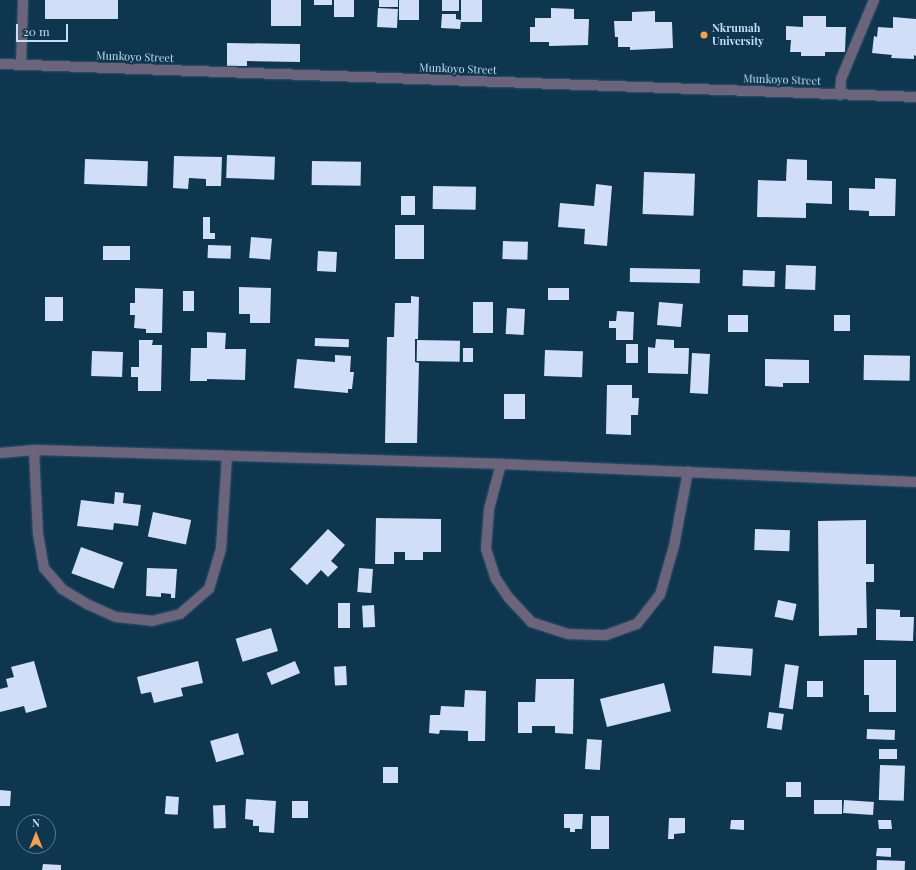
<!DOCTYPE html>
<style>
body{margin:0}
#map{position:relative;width:916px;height:870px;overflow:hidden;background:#0e364f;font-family:"Playfair Display",serif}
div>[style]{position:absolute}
.building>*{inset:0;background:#d0def7;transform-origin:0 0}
.roads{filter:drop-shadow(0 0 1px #2f546d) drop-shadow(0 0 1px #2f546d)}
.service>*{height:10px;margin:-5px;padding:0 5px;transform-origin:5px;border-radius:5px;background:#6b647a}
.minor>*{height:10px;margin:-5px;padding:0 5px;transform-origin:5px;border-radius:5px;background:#6b647a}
.tertiary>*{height:10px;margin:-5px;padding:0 5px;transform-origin:5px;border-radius:5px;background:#6b647a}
.dots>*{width:11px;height:11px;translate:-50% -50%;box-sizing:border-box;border:2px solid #0e364f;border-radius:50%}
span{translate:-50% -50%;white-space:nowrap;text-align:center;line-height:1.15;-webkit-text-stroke:4px #0e364f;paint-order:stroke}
.poi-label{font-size:11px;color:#c5dff3;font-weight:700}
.left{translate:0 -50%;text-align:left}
.street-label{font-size:11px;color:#c5dff3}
.north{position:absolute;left:16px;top:814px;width:40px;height:40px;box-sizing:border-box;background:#0e364f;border:1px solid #577a91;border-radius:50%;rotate:0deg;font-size:11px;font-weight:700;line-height:16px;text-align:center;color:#c5dff3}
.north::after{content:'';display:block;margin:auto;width:14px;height:18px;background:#f9a04d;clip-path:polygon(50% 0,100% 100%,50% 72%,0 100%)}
.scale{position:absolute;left:16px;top:24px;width:52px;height:18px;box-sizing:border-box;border:2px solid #c5dff3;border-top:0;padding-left:5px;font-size:12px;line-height:14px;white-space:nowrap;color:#c5dff3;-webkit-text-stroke:3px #0e364f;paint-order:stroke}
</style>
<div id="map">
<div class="building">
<i style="left:45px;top:0;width:73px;height:19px"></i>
<i style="left:271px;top:0;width:30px;height:26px"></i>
<i style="left:314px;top:0;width:18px;height:5px"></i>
<i style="left:334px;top:0;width:20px;height:17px"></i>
<i style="left:379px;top:0;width:19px;height:7px"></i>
<i style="left:399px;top:0;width:20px;height:20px"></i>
<i style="left:442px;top:0;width:17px;height:11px"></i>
<i style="left:461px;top:0;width:21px;height:22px"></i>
<i style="left:378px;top:8px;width:20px;height:19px;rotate:3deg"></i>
<i style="clip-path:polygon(551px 8px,574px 9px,574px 19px,589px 19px,588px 45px,549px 46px,549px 42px,530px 42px,530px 27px,535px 27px,535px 18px,551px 18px)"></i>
<i style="clip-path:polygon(655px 11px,655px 22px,672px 22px,673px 48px,630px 50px,630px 47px,618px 47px,618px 37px,615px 37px,614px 21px,632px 21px,632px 12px)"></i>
<i style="clip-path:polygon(442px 14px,456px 14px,456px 19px,461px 20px,460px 29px,441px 28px)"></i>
<i style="clip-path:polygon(803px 16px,826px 16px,826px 27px,846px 27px,845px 52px,825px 52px,825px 56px,801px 56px,801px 52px,790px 52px,791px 40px,786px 40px,786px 26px,803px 27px)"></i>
<i style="clip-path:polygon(893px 17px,916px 19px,916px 56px,914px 55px,914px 59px,891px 58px,892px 55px,872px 53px,874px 36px,877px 37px,878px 27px,893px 28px)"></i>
<i style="clip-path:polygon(227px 43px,300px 44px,300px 62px,247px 61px,247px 66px,227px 66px)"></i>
<i style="left:227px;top:155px;width:48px;height:23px;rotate:2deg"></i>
<i style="clip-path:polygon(174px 156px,222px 157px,221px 186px,206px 186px,206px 179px,189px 178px,188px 189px,173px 188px)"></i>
<i style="left:85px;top:159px;width:63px;height:25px;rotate:2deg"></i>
<i style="clip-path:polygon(787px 159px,807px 160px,807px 180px,832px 181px,832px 204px,806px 203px,806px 218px,757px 217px,758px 180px,786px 181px)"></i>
<i style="left:312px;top:161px;width:49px;height:24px;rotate:1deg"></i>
<i style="left:644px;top:172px;width:51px;height:42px;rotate:2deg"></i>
<i style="clip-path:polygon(875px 178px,896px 179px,895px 216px,869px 216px,869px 211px,849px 210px,849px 188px,875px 189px)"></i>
<i style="clip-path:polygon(596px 184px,612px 186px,607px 246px,584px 244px,585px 229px,558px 227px,560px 203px,594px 206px)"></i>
<i style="left:433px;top:186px;width:43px;height:23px;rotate:1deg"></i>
<i style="left:401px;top:196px;width:14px;height:19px"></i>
<i style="clip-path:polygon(203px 217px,210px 217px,210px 233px,215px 233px,215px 239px,203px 239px)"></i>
<i style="left:395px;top:225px;width:29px;height:34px"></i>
<i style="left:251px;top:237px;width:21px;height:21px;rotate:5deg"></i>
<i style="left:503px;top:241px;width:25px;height:18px;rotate:2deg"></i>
<i style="left:208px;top:245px;width:23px;height:13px;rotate:2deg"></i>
<i style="left:103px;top:246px;width:27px;height:14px"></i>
<i style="left:318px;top:251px;width:19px;height:20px;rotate:3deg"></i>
<i style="left:786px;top:265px;width:30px;height:24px;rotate:2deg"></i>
<i style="left:630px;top:268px;width:70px;height:14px;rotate:1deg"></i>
<i style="left:743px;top:270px;width:32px;height:16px;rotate:2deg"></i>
<i style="clip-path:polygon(239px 287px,271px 288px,270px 323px,250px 323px,250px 314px,239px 314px)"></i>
<i style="clip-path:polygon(135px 288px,163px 289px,162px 333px,146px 333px,146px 329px,134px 328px,135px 315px,130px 315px,130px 303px,135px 303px)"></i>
<i style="left:569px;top:288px;width:12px;height:21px;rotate:90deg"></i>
<i style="left:183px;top:291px;width:11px;height:20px"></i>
<i style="clip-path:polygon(411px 296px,419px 297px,418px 339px,415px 339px,415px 362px,419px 363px,417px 443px,385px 443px,387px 337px,394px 337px,395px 303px,411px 303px)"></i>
<i style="left:45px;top:297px;width:18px;height:24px"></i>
<i style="left:493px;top:302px;width:31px;height:20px;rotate:90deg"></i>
<i style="left:659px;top:302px;width:24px;height:23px;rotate:5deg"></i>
<i style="left:507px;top:308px;width:18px;height:26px;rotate:3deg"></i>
<i style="clip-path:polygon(617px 311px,634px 312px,633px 340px,616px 340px,616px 328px,609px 328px,609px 321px,616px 321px)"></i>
<i style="left:728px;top:315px;width:20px;height:17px"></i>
<i style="left:834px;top:315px;width:16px;height:16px"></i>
<i style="clip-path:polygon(207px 332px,226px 333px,225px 349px,246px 349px,245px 380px,207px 379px,207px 381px,190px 381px,191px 348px,207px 348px)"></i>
<i style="left:315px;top:338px;width:34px;height:8px;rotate:2deg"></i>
<i style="clip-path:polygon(656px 339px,674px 340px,674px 348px,689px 348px,688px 374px,648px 373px,648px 347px,655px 348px)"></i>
<i style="clip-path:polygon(139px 340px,153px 340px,152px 345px,162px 345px,161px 391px,138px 391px,138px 377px,131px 377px,131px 367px,139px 367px)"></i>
<i style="left:417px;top:340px;width:43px;height:21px;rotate:1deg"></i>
<i style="left:626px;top:344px;width:12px;height:19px"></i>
<i style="left:463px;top:348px;width:10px;height:14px"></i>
<i style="left:545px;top:350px;width:38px;height:26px;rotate:2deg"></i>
<i style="left:92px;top:351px;width:31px;height:25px;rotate:2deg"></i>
<i style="left:692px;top:353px;width:18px;height:40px;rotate:3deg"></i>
<i style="clip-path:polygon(335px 355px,351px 356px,350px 372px,354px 372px,352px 389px,348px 389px,348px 393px,294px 388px,297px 359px,335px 362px)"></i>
<i style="left:864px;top:355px;width:46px;height:25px;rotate:1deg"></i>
<i style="clip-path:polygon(765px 359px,809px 360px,809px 383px,783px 383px,783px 387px,765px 386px)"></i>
<i style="clip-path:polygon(607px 385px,632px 385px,632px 398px,639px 398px,638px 415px,631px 415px,631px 435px,606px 434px)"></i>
<i style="left:504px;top:394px;width:21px;height:25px"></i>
<i style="clip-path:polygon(115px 492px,124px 493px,123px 503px,141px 505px,138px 526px,114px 523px,113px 530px,77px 526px,81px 500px,114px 504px)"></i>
<i style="left:153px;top:512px;width:39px;height:25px;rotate:12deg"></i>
<i style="clip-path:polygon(376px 518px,441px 519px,441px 552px,423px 552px,423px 560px,405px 560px,405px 552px,394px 552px,394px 564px,375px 564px)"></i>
<i style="clip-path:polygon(866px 520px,866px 564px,874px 564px,874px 582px,866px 582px,867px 628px,857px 628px,857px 635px,819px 636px,818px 521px)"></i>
<i style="clip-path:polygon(328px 529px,345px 545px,331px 561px,338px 567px,328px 577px,321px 570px,307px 585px,290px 569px)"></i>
<i style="left:755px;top:529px;width:35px;height:21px;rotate:2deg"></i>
<i style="left:81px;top:547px;width:45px;height:28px;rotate:20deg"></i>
<i style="clip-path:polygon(147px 568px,177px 569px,175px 598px,171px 598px,171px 594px,161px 593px,161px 597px,146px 596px)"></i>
<i style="left:359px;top:568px;width:14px;height:24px;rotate:4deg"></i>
<i style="left:778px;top:600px;width:19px;height:17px;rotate:12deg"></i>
<i style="left:350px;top:603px;width:25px;height:12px;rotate:90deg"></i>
<i style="left:374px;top:605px;width:22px;height:12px;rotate:87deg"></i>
<i style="clip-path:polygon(876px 609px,900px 610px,900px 617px,914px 617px,913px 641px,876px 640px)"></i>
<i style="left:271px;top:628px;width:24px;height:37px;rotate:73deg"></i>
<i style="left:714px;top:646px;width:39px;height:27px;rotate:4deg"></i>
<i style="clip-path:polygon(864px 660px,896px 660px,896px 712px,869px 712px,869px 695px,864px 695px)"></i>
<i style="clip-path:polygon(34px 661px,47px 707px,26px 713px,24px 706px,0 712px,0 689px,8px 687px,6px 679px,14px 677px,11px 667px)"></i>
<i style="clip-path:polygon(198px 661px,203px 683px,181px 688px,183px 696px,154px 703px,151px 692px,141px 694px,137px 677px)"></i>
<i style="left:295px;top:661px;width:13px;height:31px;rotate:67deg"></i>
<i style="left:785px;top:664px;width:14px;height:44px;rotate:8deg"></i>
<i style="left:346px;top:666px;width:19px;height:12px;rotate:87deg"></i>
<i style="clip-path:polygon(536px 679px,574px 679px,573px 734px,555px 733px,555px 726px,532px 726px,532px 733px,518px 733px,518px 702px,535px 702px)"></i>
<i style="left:807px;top:681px;width:16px;height:16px"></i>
<i style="left:664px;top:683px;width:29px;height:66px;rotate:76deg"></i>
<i style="clip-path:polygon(465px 690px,486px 691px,485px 741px,468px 741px,468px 731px,440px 730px,439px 734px,429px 733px,430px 715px,440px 715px,441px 706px,464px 707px)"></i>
<i style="left:769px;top:712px;width:15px;height:16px;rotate:8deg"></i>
<i style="left:867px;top:729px;width:28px;height:10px;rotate:2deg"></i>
<i style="left:238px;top:733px;width:22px;height:29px;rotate:74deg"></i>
<i style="left:587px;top:739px;width:15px;height:30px;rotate:4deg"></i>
<i style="left:897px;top:749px;width:10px;height:18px;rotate:90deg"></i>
<i style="left:880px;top:765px;width:25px;height:35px;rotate:2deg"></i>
<i style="left:383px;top:767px;width:15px;height:16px"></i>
<i style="left:786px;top:782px;width:15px;height:15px"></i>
<i style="clip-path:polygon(0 790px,11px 791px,10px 806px,0 806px)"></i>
<i style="left:166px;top:796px;width:13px;height:18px;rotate:4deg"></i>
<i style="clip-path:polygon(246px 799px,276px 801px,274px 833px,259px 832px,259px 826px,253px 826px,253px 820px,245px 819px)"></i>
<i style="left:814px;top:800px;width:28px;height:14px"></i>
<i style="left:844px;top:800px;width:30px;height:13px;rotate:4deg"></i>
<i style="left:292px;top:801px;width:16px;height:17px"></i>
<i style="left:225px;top:805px;width:23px;height:12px;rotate:88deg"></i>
<i style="clip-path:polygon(564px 814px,583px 814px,582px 829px,575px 829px,575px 832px,570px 832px,570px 828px,564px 828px)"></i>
<i style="left:591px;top:816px;width:18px;height:33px"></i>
<i style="clip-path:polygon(669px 818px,685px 818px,685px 833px,674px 834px,674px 839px,668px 839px)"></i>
<i style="clip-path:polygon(731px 820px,744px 820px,744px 830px,730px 829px)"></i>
<i style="clip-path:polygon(878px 820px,891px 820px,892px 829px,879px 829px)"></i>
<i style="clip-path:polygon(877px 848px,891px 848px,891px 857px,876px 856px)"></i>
<i style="left:877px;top:860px;width:28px;height:10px;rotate:2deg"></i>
<i style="clip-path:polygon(43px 864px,61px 865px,61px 870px,42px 870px)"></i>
</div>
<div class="roads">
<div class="service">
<i style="left:840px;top:95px;width:16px;rotate:-86deg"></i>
<i style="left:841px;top:79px;width:86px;rotate:-67.3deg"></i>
</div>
<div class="minor">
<i style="left:21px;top:65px;width:65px;rotate:-88.2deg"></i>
<i style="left:34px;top:450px;width:84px;rotate:87.3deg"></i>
<i style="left:38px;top:534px;width:35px;rotate:80deg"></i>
<i style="left:44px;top:568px;width:28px;rotate:49deg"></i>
<i style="left:62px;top:589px;width:31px;rotate:31deg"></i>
<i style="left:89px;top:605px;width:30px;rotate:24deg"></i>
<i style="left:116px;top:617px;width:36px;rotate:6deg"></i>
<i style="left:152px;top:621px;width:29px;rotate:-14deg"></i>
<i style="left:180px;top:614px;width:38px;rotate:-41deg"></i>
<i style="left:209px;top:589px;width:42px;rotate:-73.3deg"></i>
<i style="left:221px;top:549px;width:92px;rotate:-86.3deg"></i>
<i style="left:0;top:453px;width:34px;rotate:-5deg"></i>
<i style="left:34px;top:450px;width:467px;rotate:1.7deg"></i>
<i style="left:501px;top:464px;width:415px;rotate:2.5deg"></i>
<i style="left:501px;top:464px;width:47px;rotate:104.9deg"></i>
<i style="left:489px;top:509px;width:40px;rotate:94.3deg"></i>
<i style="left:486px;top:549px;width:32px;rotate:72deg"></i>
<i style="left:496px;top:579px;width:23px;rotate:56deg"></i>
<i style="left:509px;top:598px;width:33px;rotate:47deg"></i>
<i style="left:531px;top:622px;width:39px;rotate:18deg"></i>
<i style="left:568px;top:634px;width:38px;rotate:2deg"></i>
<i style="left:606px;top:635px;width:33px;rotate:-20deg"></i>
<i style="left:637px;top:624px;width:37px;rotate:-52deg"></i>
<i style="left:660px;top:595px;width:51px;rotate:-74.1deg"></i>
<i style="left:674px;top:546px;width:76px;rotate:-79.4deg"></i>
</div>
<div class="tertiary">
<i style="left:0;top:64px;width:917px;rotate:2.06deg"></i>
</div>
</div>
<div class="dots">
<i style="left:704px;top:35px;background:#f9a04d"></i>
</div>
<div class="poi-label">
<span class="left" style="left:712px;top:35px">Nkrumah<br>University</span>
</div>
<div class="street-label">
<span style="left:135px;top:57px;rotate:2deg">Munkoyo Street</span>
<span style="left:458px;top:69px;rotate:2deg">Munkoyo Street</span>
<span style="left:782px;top:80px;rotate:2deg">Munkoyo Street</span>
</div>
<div class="north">N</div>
<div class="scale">20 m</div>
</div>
